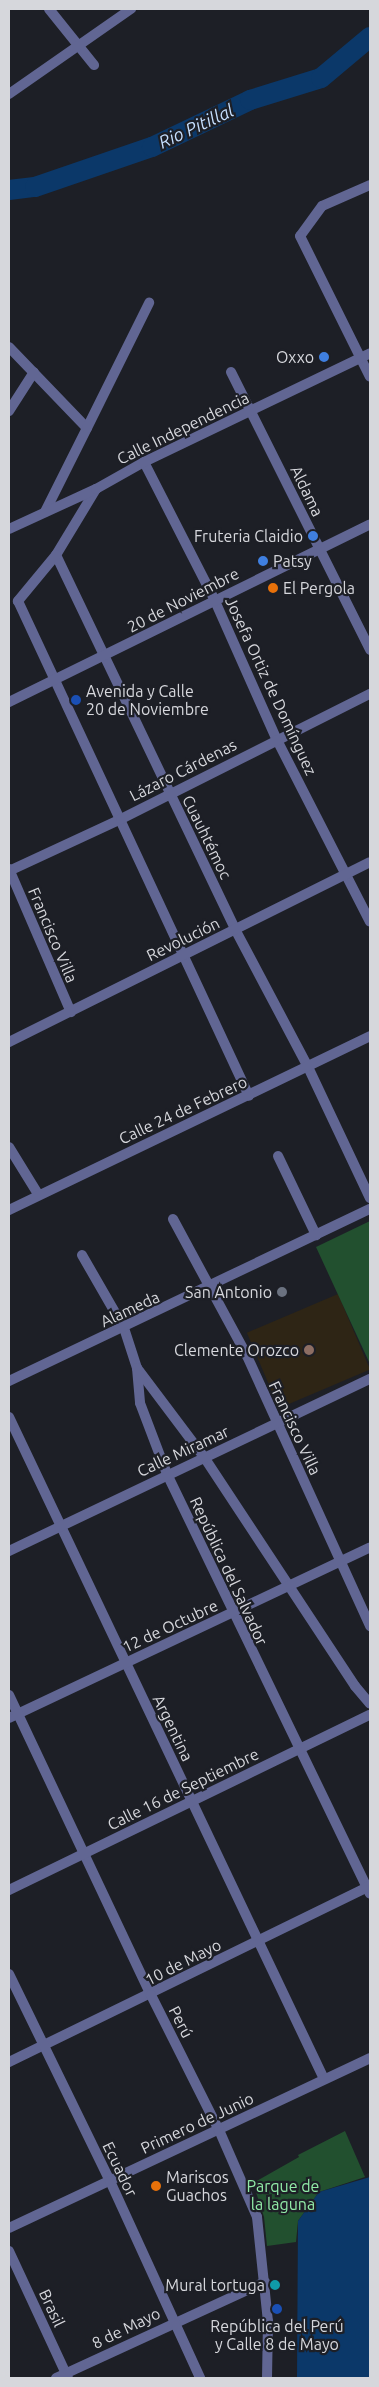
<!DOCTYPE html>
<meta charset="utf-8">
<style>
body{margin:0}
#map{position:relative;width:379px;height:2387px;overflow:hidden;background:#1d1f26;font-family:Ubuntu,sans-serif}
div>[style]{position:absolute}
.education>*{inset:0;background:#2e2515;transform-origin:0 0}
.green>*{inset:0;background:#22502f}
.water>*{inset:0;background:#0b3869}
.river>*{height:20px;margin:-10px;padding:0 10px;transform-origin:10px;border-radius:10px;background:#0b3869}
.minor>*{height:10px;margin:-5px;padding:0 5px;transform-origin:5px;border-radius:5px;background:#616693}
.tertiary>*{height:10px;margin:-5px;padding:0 5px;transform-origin:5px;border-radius:5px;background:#616693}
.dots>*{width:14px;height:14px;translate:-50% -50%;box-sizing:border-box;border:2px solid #1d1f26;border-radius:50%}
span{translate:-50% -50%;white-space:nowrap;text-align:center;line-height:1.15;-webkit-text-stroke:4.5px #1d1f26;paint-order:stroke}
.poi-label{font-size:16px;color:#d6d7dc}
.right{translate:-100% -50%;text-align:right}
.left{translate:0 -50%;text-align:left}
.street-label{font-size:16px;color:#d6d7dc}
.park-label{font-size:16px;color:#91eaa7}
.water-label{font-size:18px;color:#c5defd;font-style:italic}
.frame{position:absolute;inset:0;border:10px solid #d6d7dc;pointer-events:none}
</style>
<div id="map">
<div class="education">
<i style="left:338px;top:1294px;width:82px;height:99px;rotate:67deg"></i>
</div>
<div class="green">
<i style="clip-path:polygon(370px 1221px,370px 1364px,316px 1247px)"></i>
<i style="clip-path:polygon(345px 2131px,365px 2177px,319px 2192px,298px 2221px,296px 2242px,267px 2246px,264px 2217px,253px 2183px,299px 2157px,298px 2155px)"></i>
</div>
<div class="water">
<i style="clip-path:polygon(370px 2177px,370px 2378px,297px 2378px,298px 2221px,319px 2192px)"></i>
</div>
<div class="river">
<i style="left:9px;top:190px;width:26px;rotate:-7deg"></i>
<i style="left:35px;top:187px;width:124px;rotate:-18.9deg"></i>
<i style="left:152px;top:147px;width:109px;rotate:-25.6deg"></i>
<i style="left:250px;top:100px;width:74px;rotate:-17.2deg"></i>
<i style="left:321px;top:78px;width:64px;rotate:-39.9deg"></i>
</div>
<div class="minor">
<i style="left:49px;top:9px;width:72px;rotate:51.2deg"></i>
<i style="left:9px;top:94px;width:149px;rotate:-34.9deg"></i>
<i style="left:370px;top:185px;width:52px;rotate:156.4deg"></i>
<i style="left:322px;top:206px;width:37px;rotate:126deg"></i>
<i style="left:300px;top:236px;width:157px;rotate:63.6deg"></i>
<i style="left:9px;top:347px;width:112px;rotate:46.1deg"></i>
<i style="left:87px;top:428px;width:94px;rotate:116.6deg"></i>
<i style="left:231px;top:372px;width:311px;rotate:63.4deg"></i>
<i style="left:9px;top:411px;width:46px;rotate:-57.3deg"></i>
<i style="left:87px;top:428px;width:140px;rotate:-63.6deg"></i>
<i style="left:144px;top:462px;width:156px;rotate:62.9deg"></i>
<i style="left:215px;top:601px;width:152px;rotate:66deg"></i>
<i style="left:277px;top:740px;width:204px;rotate:62.9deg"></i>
<i style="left:96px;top:489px;width:77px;rotate:121.2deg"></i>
<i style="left:56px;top:555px;width:417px;rotate:64.4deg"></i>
<i style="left:236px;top:931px;width:154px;rotate:62.1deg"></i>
<i style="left:308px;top:1067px;width:145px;rotate:64.7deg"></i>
<i style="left:56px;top:555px;width:60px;rotate:129.6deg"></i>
<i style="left:18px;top:601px;width:546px;rotate:64.98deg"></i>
<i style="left:9px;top:869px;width:156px;rotate:66.6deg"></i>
<i style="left:9px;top:871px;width:123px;rotate:-24.9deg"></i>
<i style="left:121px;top:819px;width:279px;rotate:-26.7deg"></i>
<i style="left:9px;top:1147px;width:55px;rotate:58.3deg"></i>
<i style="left:278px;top:1156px;width:88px;rotate:64.3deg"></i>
<i style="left:9px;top:1210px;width:401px;rotate:-25.7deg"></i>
<i style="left:173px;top:1219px;width:156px;rotate:61.6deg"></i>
<i style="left:247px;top:1356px;width:297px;rotate:65.5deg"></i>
<i style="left:82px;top:1255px;width:84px;rotate:60.1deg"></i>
<i style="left:124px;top:1328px;width:42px;rotate:72deg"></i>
<i style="left:137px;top:1368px;width:35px;rotate:85deg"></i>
<i style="left:140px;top:1403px;width:76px;rotate:69.2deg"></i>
<i style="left:167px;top:1474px;width:466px;rotate:64.2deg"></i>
<i style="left:137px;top:1368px;width:111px;rotate:53deg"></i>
<i style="left:204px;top:1457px;width:274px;rotate:56.6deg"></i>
<i style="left:355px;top:1686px;width:23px;rotate:50deg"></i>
<i style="left:9px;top:1381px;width:400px;rotate:-25.5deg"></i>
<i style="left:9px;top:1417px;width:733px;rotate:64.55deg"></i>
<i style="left:9px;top:1551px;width:400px;rotate:-25.5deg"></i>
<i style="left:9px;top:1718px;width:399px;rotate:-25.3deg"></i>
<i style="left:9px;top:2062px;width:402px;rotate:-26deg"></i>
<i style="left:9px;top:2228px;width:399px;rotate:-25.2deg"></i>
<i style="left:9px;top:2251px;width:140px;rotate:65.1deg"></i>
<i style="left:56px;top:2378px;width:230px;rotate:-24.7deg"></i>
</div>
<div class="tertiary">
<i style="left:9px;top:529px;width:96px;rotate:-24.7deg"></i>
<i style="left:96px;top:489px;width:55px;rotate:-29.4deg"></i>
<i style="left:144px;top:462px;width:251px;rotate:-25.7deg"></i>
<i style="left:9px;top:702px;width:402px;rotate:-26.2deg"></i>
<i style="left:9px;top:1042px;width:403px;rotate:-26.5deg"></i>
<i style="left:9px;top:1695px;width:332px;rotate:64.7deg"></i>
<i style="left:151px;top:1995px;width:151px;rotate:63.3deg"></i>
<i style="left:219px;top:2130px;width:95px;rotate:66.4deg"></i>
<i style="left:257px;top:2217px;width:105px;rotate:84deg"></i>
<i style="left:268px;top:2321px;width:57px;rotate:91deg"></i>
<i style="left:9px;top:1890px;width:401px;rotate:-25.9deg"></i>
<i style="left:9px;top:1974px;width:230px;rotate:64deg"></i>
<i style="left:110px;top:2181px;width:217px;rotate:65.4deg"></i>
</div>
<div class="dots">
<i style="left:324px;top:357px;background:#3f7fe0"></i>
<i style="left:313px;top:536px;background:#3f7fe0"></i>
<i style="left:263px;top:561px;background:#3f7fe0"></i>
<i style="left:273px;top:588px;background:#e8710a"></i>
<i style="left:76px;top:700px;background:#1a4fb4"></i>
<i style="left:282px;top:1292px;background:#6b7280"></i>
<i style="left:309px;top:1350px;background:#8d6e63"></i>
<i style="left:156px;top:2186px;background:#e8710a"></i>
<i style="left:275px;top:2285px;background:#0f9aa8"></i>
<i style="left:277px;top:2309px;background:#1a4fb4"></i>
</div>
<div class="poi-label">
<span class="right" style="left:314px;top:357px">Oxxo</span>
<span class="right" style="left:303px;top:536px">Fruteria Claidio</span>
<span class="left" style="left:273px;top:561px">Patsy</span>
<span class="left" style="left:283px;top:588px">El Pergola</span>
<span class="left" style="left:86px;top:700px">Avenida y Calle<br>20 de Noviembre</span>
<span class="right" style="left:272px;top:1292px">San Antonio</span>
<span class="right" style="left:299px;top:1350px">Clemente Orozco</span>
<span class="left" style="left:166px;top:2186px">Mariscos<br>Guachos</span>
<span class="right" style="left:265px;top:2285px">Mural tortuga</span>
<span style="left:277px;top:2335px">República del Perú<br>y Calle 8 de Mayo</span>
</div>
<div class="street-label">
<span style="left:183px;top:428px;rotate:-26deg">Calle Independencia</span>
<span style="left:307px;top:491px;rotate:64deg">Aldama</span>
<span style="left:183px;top:600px;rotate:-27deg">20 de Noviembre</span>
<span style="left:271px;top:686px;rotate:65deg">Josefa Ortiz de Domínguez</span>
<span style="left:183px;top:770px;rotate:-27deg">Lázaro Cárdenas</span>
<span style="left:207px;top:837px;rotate:64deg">Cuauhtémoc</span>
<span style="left:53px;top:935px;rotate:67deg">Francisco Villa</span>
<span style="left:183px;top:939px;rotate:-26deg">Revolución</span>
<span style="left:183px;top:1110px;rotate:-25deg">Calle 24 de Febrero</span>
<span style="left:130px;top:1309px;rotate:-25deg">Alameda</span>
<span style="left:295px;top:1428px;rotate:65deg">Francisco Villa</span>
<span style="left:183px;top:1451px;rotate:-25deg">Calle Miramar</span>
<span style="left:229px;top:1571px;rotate:65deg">República del Salvador</span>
<span style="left:170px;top:1626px;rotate:-25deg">12 de Octubre</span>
<span style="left:173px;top:1728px;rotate:64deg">Argentina</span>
<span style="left:183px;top:1789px;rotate:-26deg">Calle 16 de Septiembre</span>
<span style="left:183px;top:1962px;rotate:-27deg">10 de Mayo</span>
<span style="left:181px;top:2022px;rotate:63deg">Perú</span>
<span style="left:197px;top:2123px;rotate:-25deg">Primero de Junio</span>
<span style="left:120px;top:2169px;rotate:64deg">Ecuador</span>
<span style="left:52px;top:2308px;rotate:65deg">Brasil</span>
<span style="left:126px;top:2328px;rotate:-26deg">8 de Mayo</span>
</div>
<div class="park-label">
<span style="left:283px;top:2195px">Parque de<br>la laguna</span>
</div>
<div class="water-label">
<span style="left:196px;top:126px;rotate:-25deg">Rio Pitillal</span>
</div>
<div class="frame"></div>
</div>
